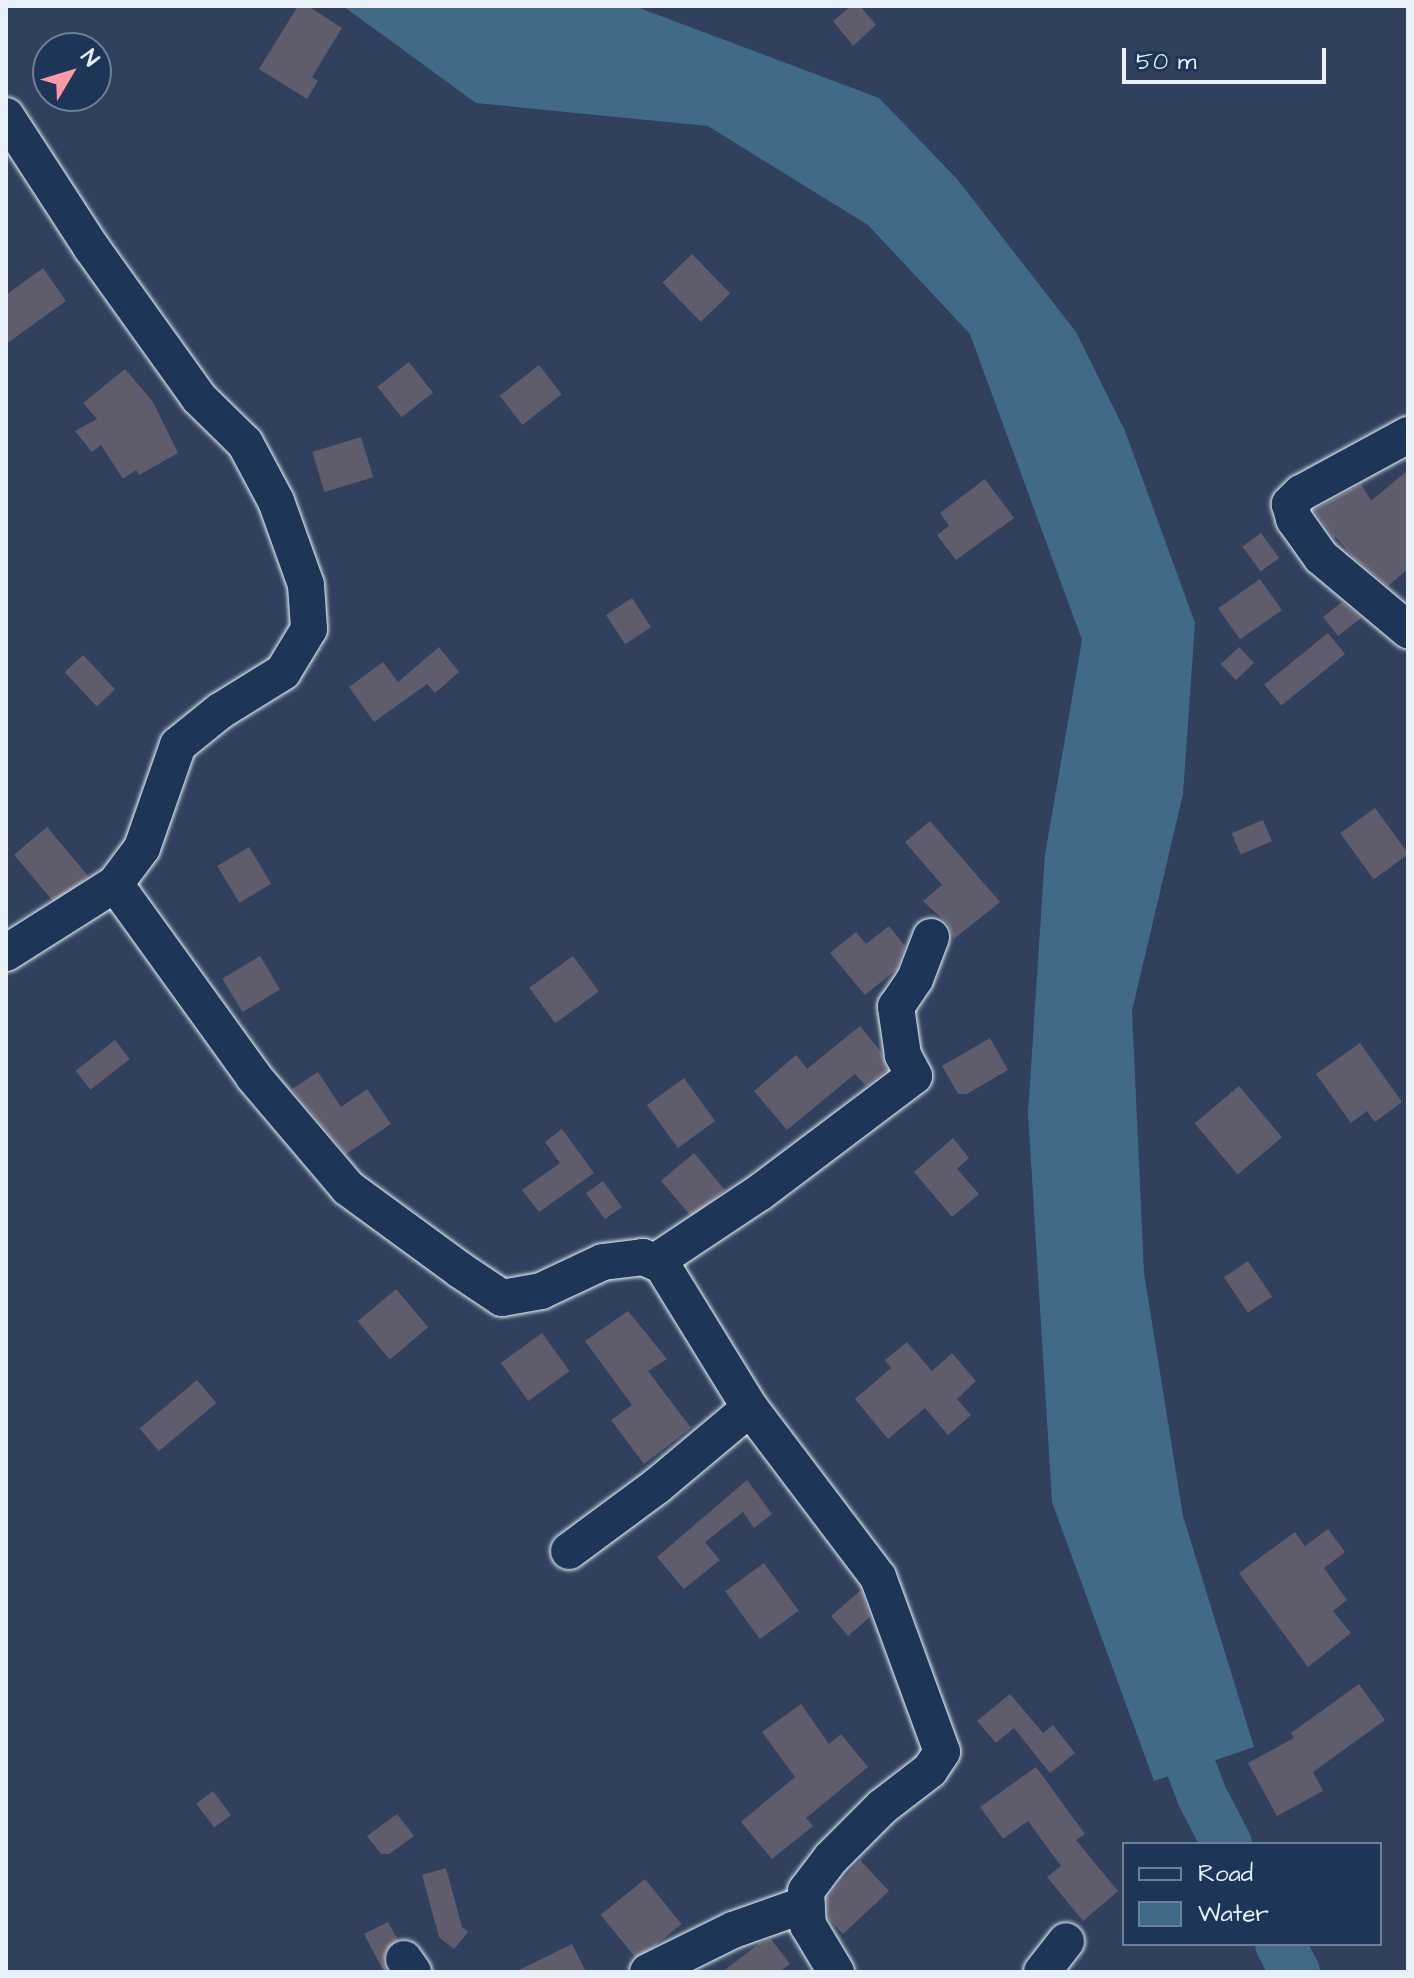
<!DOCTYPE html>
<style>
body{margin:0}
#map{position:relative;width:1414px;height:1978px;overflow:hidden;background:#31415d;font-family:"Architects Daughter",sans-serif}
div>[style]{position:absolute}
.water>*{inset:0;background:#406a87}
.river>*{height:50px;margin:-25px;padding:0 25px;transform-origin:25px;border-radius:25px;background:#406a87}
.building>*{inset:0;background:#5f5c6b;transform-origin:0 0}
.roads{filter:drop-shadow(0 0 2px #e8f1f8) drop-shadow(0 0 2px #e8f1f8)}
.minor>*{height:36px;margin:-18px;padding:0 18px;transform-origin:18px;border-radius:18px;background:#1d3557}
span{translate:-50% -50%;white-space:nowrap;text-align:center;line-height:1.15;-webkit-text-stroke:6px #1d3557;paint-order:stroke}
.frame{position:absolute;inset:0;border:8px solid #e8f1f8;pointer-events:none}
.legend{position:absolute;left:1122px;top:1842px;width:260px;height:104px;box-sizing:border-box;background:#1d3557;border:2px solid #6e8097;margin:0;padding:10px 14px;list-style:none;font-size:24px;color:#e8f1f8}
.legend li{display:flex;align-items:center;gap:16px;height:40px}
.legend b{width:40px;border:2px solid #6e8097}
.north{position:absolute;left:32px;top:32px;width:80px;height:80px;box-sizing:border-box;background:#1d3557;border:2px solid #6e8097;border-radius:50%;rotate:52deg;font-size:22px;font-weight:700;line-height:32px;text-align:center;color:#e8f1f8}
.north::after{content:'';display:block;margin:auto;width:28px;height:36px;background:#ff9aa2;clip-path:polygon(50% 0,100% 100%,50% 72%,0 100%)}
.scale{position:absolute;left:1122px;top:48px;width:204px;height:36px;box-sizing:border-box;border:4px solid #e8f1f8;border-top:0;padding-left:10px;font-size:24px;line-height:28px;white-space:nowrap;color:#e8f1f8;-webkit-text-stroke:6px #1d3557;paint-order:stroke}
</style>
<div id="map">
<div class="water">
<i style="clip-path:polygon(343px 6px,634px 6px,879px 98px,957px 179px,1076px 332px,1125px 431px,1195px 623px,1183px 794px,1132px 1011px,1144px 1273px,1183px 1516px,1254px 1747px,1154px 1781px,1052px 1502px,1028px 1113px,1045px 855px,1082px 640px,970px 334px,868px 225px,708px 126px,476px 103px)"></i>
</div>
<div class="river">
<i style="left:1168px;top:1706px;width:96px;rotate:69.3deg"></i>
<i style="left:1202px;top:1796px;width:54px;rotate:62.5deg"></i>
<i style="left:1280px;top:1944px;width:32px;rotate:62deg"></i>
</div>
<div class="building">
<i style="clip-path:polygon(298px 6px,308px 6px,342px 28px,312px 77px,318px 81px,307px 99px,259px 69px)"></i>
<i style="clip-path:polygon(851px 6px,860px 6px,876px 25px,853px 46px,833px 21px)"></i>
<i style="left:692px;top:254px;width:55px;height:41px;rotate:46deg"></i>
<i style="clip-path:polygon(43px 268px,66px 301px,6px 344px,6px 295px)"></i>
<i style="left:409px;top:362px;width:39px;height:40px;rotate:52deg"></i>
<i style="left:539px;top:365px;width:37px;height:50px;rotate:52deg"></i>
<i style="clip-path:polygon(125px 369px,153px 402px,178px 453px,139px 475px,136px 470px,123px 479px,101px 445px,92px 452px,75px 431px,97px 419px,83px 403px)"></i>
<i style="left:361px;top:437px;width:42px;height:51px;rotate:73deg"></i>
<i style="clip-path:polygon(1408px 470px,1408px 569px,1388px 586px,1353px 557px,1336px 537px,1334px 538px,1314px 510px,1361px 484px,1371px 501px)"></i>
<i style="clip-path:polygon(985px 479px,1014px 518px,956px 560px,937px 535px,949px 526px,940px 513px)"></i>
<i style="left:1261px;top:533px;width:31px;height:23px;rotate:54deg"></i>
<i style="left:1260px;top:579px;width:38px;height:51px;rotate:55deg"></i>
<i style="left:632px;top:598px;width:35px;height:31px;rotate:57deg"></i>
<i style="clip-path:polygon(1342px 602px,1361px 618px,1338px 636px,1323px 617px)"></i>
<i style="left:1328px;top:633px;width:27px;height:82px;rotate:51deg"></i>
<i style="clip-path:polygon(439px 647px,459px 672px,435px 693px,427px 684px,374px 722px,349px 687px,383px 662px,398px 682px)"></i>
<i style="left:1239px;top:647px;width:22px;height:25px;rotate:47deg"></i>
<i style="left:83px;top:655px;width:47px;height:25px;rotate:47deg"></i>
<i style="left:1375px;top:808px;width:57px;height:43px;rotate:54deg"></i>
<i style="left:1263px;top:820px;width:23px;height:34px;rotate:67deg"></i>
<i style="clip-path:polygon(930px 821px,1000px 902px,954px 939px,948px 924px,923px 901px,942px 885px,905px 842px)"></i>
<i style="left:47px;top:827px;width:64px;height:43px;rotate:50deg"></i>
<i style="left:249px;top:847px;width:43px;height:37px;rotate:59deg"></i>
<i style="clip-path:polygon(889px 926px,905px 946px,896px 970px,865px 995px,830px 953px,856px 932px,866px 944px)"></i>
<i style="left:260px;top:956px;width:39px;height:44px;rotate:59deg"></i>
<i style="left:573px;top:956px;width:44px;height:54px;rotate:54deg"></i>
<i style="clip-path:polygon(860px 1026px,881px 1052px,887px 1070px,866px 1086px,855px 1074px,787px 1130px,754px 1091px,796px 1055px,807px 1069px)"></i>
<i style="clip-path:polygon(990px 1038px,1008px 1070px,967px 1094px,958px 1094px,942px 1066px)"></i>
<i style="left:115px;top:1040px;width:24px;height:50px;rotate:52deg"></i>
<i style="clip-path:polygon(1360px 1043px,1402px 1102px,1375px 1122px,1367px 1111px,1351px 1123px,1316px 1074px)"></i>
<i style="clip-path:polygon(318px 1072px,341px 1107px,367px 1089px,391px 1124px,346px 1154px,292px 1089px)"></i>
<i style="left:684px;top:1078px;width:53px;height:46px;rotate:54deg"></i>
<i style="left:1239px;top:1086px;width:67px;height:58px;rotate:50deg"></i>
<i style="clip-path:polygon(562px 1129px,594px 1173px,539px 1212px,522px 1190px,560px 1163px,545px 1142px)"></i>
<i style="clip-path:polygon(953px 1138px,969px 1158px,957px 1169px,979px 1194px,952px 1217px,914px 1172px)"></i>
<i style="left:694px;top:1153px;width:48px;height:43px;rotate:50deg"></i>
<i style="left:603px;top:1181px;width:32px;height:21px;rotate:54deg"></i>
<i style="left:1248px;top:1261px;width:43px;height:29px;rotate:56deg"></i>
<i style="left:396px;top:1289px;width:50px;height:50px;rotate:50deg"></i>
<i style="clip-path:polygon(628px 1311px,667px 1359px,648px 1371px,691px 1428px,644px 1464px,611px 1420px,632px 1405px,585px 1341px)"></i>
<i style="left:542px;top:1333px;width:47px;height:51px;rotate:54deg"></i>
<i style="clip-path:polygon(907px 1342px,932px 1371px,952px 1353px,976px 1381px,957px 1399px,971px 1415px,948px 1435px,925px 1408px,888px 1439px,855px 1399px,891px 1368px,885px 1360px)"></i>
<i style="left:197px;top:1380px;width:30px;height:75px;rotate:50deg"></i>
<i style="clip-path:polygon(747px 1480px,772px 1514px,754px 1528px,743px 1512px,705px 1542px,720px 1560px,684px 1589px,657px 1557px)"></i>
<i style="clip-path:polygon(1328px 1529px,1345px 1552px,1324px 1568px,1347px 1600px,1333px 1611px,1351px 1633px,1308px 1667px,1239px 1573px,1295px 1532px,1305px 1546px)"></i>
<i style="left:764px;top:1563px;width:59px;height:48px;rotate:54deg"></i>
<i style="clip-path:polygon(861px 1590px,870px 1617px,848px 1636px,831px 1616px)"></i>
<i style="clip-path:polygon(1359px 1684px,1385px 1720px,1313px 1772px,1323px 1791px,1277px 1816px,1248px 1763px,1294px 1738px,1291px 1733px)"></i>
<i style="clip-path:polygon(1010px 1694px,1043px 1733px,1053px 1725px,1075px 1753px,1050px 1773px,1014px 1728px,996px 1743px,977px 1721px)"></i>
<i style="clip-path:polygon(801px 1704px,829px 1744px,841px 1734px,868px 1767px,806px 1818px,813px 1826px,772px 1859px,741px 1822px,795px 1777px,762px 1732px)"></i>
<i style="clip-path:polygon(1036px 1767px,1085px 1834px,1076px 1840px,1118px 1891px,1083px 1921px,1047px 1877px,1061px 1866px,1028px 1821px,1003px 1839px,980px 1807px)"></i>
<i style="left:213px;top:1791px;width:30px;height:21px;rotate:53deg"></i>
<i style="clip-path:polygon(397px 1814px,414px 1836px,389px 1854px,381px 1854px,367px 1836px)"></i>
<i style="clip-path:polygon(860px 1860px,889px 1891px,843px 1934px,829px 1919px,827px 1898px)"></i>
<i style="clip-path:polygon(446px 1868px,462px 1927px,468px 1932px,454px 1949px,439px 1937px,422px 1875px)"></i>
<i style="left:645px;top:1879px;width:58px;height:57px;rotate:51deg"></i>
<i style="clip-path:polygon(388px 1922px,398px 1940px,385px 1951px,383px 1961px,387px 1972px,384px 1972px,364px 1934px)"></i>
<i style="clip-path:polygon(771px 1939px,790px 1964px,779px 1972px,722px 1972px,760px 1943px)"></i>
<i style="clip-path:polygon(572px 1944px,586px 1972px,515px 1972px)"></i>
</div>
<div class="roads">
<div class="minor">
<i style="left:6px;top:116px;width:156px;rotate:57deg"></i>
<i style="left:91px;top:247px;width:186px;rotate:54.4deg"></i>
<i style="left:199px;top:398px;width:64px;rotate:44.4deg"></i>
<i style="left:245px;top:443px;width:66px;rotate:61.9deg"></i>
<i style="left:276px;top:501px;width:89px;rotate:70.3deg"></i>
<i style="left:306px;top:585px;width:44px;rotate:86.1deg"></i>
<i style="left:309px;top:629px;width:50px;rotate:121.2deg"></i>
<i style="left:283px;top:672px;width:74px;rotate:148.2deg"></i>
<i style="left:220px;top:711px;width:54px;rotate:141deg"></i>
<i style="left:178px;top:745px;width:109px;rotate:109.3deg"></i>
<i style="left:142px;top:848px;width:45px;rotate:126.9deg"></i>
<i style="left:1408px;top:435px;width:122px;rotate:151.5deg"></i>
<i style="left:1301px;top:493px;width:16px;rotate:135deg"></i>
<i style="left:1290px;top:504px;width:16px;rotate:75deg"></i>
<i style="left:1294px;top:519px;width:47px;rotate:54.6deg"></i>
<i style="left:1321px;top:557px;width:114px;rotate:40deg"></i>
<i style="left:6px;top:953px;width:129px;rotate:-32.3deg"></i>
<i style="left:115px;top:884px;width:238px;rotate:54.2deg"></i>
<i style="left:254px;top:1077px;width:145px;rotate:49.7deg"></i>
<i style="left:348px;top:1188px;width:139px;rotate:36.2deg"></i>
<i style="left:460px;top:1270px;width:50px;rotate:33.7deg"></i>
<i style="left:502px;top:1298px;width:40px;rotate:-10deg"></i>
<i style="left:541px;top:1291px;width:68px;rotate:-25.1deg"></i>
<i style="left:603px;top:1262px;width:40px;rotate:-7.1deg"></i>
<i style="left:643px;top:1257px;width:21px;rotate:23deg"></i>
<i style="left:662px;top:1265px;width:168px;rotate:58.4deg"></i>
<i style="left:750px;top:1408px;width:212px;rotate:52.9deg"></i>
<i style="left:878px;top:1577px;width:186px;rotate:69.9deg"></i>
<i style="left:942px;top:1752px;width:22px;rotate:124deg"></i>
<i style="left:930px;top:1770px;width:61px;rotate:142.4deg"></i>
<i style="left:882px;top:1807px;width:72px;rotate:135deg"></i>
<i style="left:831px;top:1858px;width:41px;rotate:127.1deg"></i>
<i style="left:806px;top:1891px;width:34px;rotate:87deg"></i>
<i style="left:808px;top:1925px;width:55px;rotate:59.2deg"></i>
<i style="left:655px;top:1262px;width:125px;rotate:-33.6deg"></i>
<i style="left:759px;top:1193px;width:194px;rotate:-37deg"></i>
<i style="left:914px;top:1076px;width:24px;rotate:-118deg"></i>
<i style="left:903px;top:1055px;width:49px;rotate:-98.3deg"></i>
<i style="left:896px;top:1007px;width:34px;rotate:-56deg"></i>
<i style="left:915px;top:979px;width:45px;rotate:-69.1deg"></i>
<i style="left:569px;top:1551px;width:109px;rotate:-36.5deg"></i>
<i style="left:657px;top:1486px;width:121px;rotate:-40deg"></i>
<i style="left:404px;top:1959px;width:16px;rotate:55deg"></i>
<i style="left:648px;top:1972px;width:95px;rotate:-26.3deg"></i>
<i style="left:733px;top:1930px;width:78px;rotate:-19.4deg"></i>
<i style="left:1042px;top:1972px;width:39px;rotate:-52deg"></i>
</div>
</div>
<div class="frame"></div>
<ul class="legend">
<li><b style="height:10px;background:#1d3557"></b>Road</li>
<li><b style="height:22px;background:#406a87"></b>Water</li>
</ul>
<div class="north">N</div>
<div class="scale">50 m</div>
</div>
